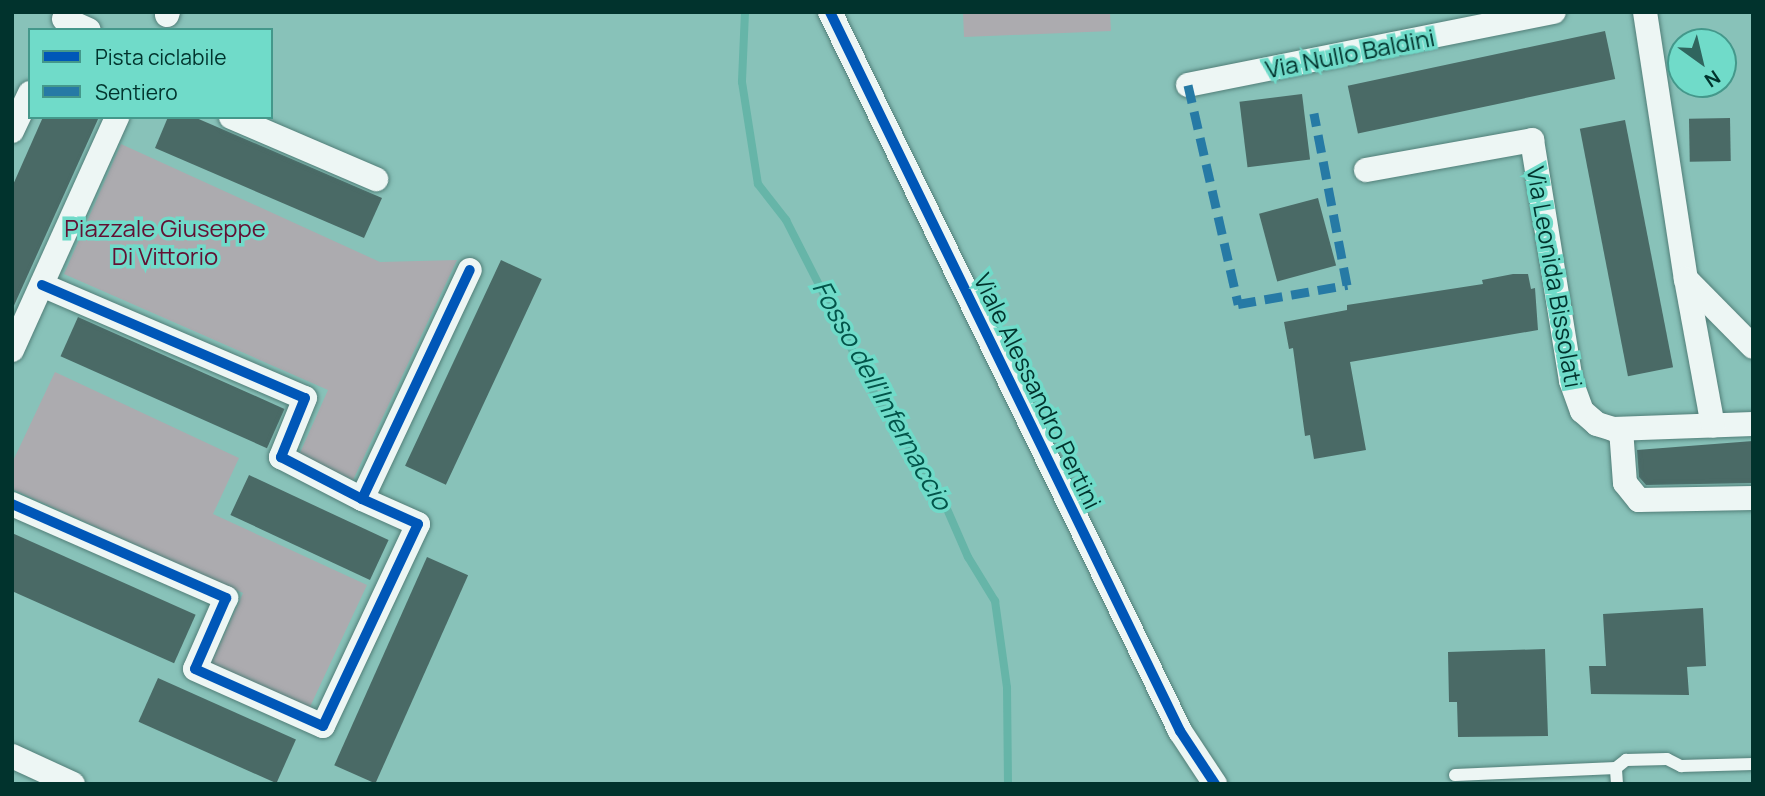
<!DOCTYPE html>
<style>
body{margin:0}
#map{position:relative;width:1765px;height:796px;overflow:hidden;background:#88c2b9;font-family:Manrope,sans-serif}
div>[style]{position:absolute}
.green>*{inset:0;background:#acabaf}
.stream>*{height:8px;margin:-4px;padding:0 4px;transform-origin:4px;border-radius:4px;background:#66b5a8}
.building>*{inset:0;background:#4a6a66;transform-origin:0 0}
.roads{filter:drop-shadow(0 0 2px #517e78) drop-shadow(0 0 2px #517e78)}
.service>*{height:12px;margin:-6px;padding:0 6px;transform-origin:6px;border-radius:6px;background:#edf6f4}
.minor>*{height:24px;margin:-12px;padding:0 12px;transform-origin:12px;border-radius:12px;background:#edf6f4}
.quiet>*{height:9px;margin-top:-4.5px;transform-origin:0;background:repeating-linear-gradient(90deg,#267aa5 0 18px,transparent 0 27px)}
.cycleway>*{height:10px;margin:-5px;padding:0 5px;transform-origin:5px;border-radius:5px;background:#0057b8}
span{translate:-50% -50%;white-space:nowrap;text-align:center;line-height:1.15;-webkit-text-stroke:7px #70dbc9;paint-order:stroke}
.street-label{font-size:24px;color:#01332d}
.park-label{font-size:24px;color:#631133}
.water-label{font-size:26px;color:#03544a;font-style:italic}
.frame{position:absolute;inset:0;border:14px solid #01332d;pointer-events:none}
.legend{position:absolute;left:28px;top:28px;width:245px;height:91px;box-sizing:border-box;background:#70dbc9;border:2px solid #44988b;margin:0;padding:9px 12px;list-style:none;font-size:21px;color:#01332d}
.legend li{display:flex;align-items:center;gap:14px;height:35px}
.legend b{width:35px;border:2px solid #44988b}
.north{position:absolute;left:1667px;top:28px;width:70px;height:70px;box-sizing:border-box;background:#70dbc9;border:2px solid #44988b;border-radius:50%;rotate:146deg;font-size:19px;font-weight:700;line-height:28px;text-align:center;color:#01332d}
.north::after{content:'';display:block;margin:auto;width:24px;height:32px;background:#30655e;clip-path:polygon(50% 0,100% 100%,50% 72%,0 100%)}
</style>
<div id="map">
<div class="green">
<i style="clip-path:polygon(963px 12px,1110px 12px,1111px 31px,964px 37px)"></i>
<i style="clip-path:polygon(121px 144px,380px 262px,457px 260px,353px 480px,299px 455px,328px 390px,64px 274px)"></i>
<i style="clip-path:polygon(55px 372px,239px 458px,213px 514px,367px 585px,309px 709px,211px 664px,243px 593px,12px 489px,12px 463px)"></i>
</div>
<div class="stream">
<i style="left:745px;top:12px;width:70px;rotate:92.5deg"></i>
<i style="left:742px;top:82px;width:103px;rotate:81.1deg"></i>
<i style="left:758px;top:184px;width:46px;rotate:52.1deg"></i>
<i style="left:786px;top:220px;width:199px;rotate:63deg"></i>
<i style="left:876px;top:397px;width:115px;rotate:56.3deg"></i>
<i style="left:940px;top:493px;width:70px;rotate:66.4deg"></i>
<i style="left:968px;top:557px;width:52px;rotate:58.5deg"></i>
<i style="left:995px;top:601px;width:88px;rotate:82.1deg"></i>
<i style="left:1007px;top:688px;width:96px;rotate:89.4deg"></i>
</div>
<div class="building">
<i style="left:1605px;top:31px;width:49px;height:263px;rotate:78deg"></i>
<i style="left:1302px;top:94px;width:66px;height:63px;rotate:83deg"></i>
<i style="clip-path:polygon(43px 117px,99px 117px,12px 310px,12px 187px)"></i>
<i style="clip-path:polygon(168px 117px,194px 117px,382px 198px,364px 238px,155px 148px)"></i>
<i style="left:1730px;top:118px;width:43px;height:41px;rotate:89deg"></i>
<i style="left:1625px;top:120px;width:252px;height:46px;rotate:79deg"></i>
<i style="left:1318px;top:198px;width:70px;height:61px;rotate:75deg"></i>
<i style="left:501px;top:260px;width:45px;height:227px;rotate:25deg"></i>
<i style="clip-path:polygon(1513px 274px,1528px 274px,1531px 289px,1535px 288px,1538px 330px,1350px 362px,1366px 450px,1314px 459px,1310px 435px,1305px 436px,1293px 348px,1289px 349px,1284px 322px,1347px 310px,1347px 305px,1483px 284px,1482px 280px)"></i>
<i style="left:78px;top:317px;width:226px;height:43px;rotate:24deg"></i>
<i style="clip-path:polygon(1753px 441px,1753px 483px,1646px 485px,1639px 477px,1637px 450px)"></i>
<i style="left:249px;top:475px;width:154px;height:44px;rotate:25deg"></i>
<i style="left:12px;top:533px;width:201px;height:53px;rotate:24deg"></i>
<i style="left:427px;top:557px;width:45px;height:228px;rotate:24deg"></i>
<i style="clip-path:polygon(1703px 608px,1706px 666px,1687px 667px,1689px 695px,1591px 694px,1589px 666px,1606px 666px,1603px 614px)"></i>
<i style="clip-path:polygon(1545px 649px,1548px 736px,1458px 737px,1457px 702px,1449px 702px,1448px 652px)"></i>
<i style="left:158px;top:678px;width:151px;height:48px;rotate:24deg"></i>
</div>
<div class="roads">
<div class="service">
<i style="left:1455px;top:775px;width:161px;rotate:-2.5deg"></i>
<i style="left:1617px;top:784px;width:16px;rotate:-94deg"></i>
<i style="left:1616px;top:768px;width:13px;rotate:-39deg"></i>
<i style="left:1626px;top:760px;width:41px;rotate:-1.4deg"></i>
<i style="left:1667px;top:759px;width:16px;rotate:27deg"></i>
<i style="left:1681px;top:766px;width:72px;rotate:-1.6deg"></i>
</div>
<div class="minor">
<i style="left:830px;top:12px;width:800px;rotate:64.04deg"></i>
<i style="left:1180px;top:731px;width:64px;rotate:56.6deg"></i>
<i style="left:1645px;top:12px;width:270px;rotate:81.3deg"></i>
<i style="left:1686px;top:279px;width:95px;rotate:45.4deg"></i>
<i style="left:167px;top:15px;width:3px;rotate:-72deg"></i>
<i style="left:64px;top:19px;width:27px;rotate:24deg"></i>
<i style="left:1188px;top:85px;width:373px;rotate:-11.3deg"></i>
<i style="left:231px;top:117px;width:158px;rotate:23.2deg"></i>
<i style="left:12px;top:131px;width:42px;rotate:-64.7deg"></i>
<i style="left:1366px;top:170px;width:169px;rotate:-10.2deg"></i>
<i style="left:1532px;top:140px;width:244px;rotate:80.8deg"></i>
<i style="left:1571px;top:381px;width:32px;rotate:70deg"></i>
<i style="left:1582px;top:411px;width:20px;rotate:41deg"></i>
<i style="left:1597px;top:424px;width:17px;rotate:17deg"></i>
<i style="left:1613px;top:429px;width:140px;rotate:-2deg"></i>
<i style="left:1686px;top:279px;width:149px;rotate:79.6deg"></i>
<i style="left:42px;top:285px;width:286px;rotate:23.3deg"></i>
<i style="left:305px;top:398px;width:64px;rotate:112.1deg"></i>
<i style="left:281px;top:457px;width:91px;rotate:27.4deg"></i>
<i style="left:362px;top:499px;width:253px;rotate:-64.8deg"></i>
<i style="left:12px;top:350px;width:256px;rotate:-65.7deg"></i>
<i style="left:1621px;top:429px;width:54px;rotate:85.8deg"></i>
<i style="left:1625px;top:483px;width:22px;rotate:51deg"></i>
<i style="left:1639px;top:500px;width:114px;rotate:-1deg"></i>
<i style="left:12px;top:504px;width:234px;rotate:23.7deg"></i>
<i style="left:226px;top:598px;width:77px;rotate:113.6deg"></i>
<i style="left:195px;top:669px;width:140px;rotate:24deg"></i>
<i style="left:323px;top:726px;width:223px;rotate:-64.8deg"></i>
<i style="left:418px;top:524px;width:61px;rotate:-155.9deg"></i>
<i style="left:12px;top:756px;width:67px;rotate:24.7deg"></i>
</div>
</div>
<div class="quiet">
<i style="left:1188px;top:85px;width:225px;rotate:77.1deg"></i>
<i style="left:1238px;top:304px;width:111px;rotate:-9.9deg"></i>
<i style="left:1347px;top:285px;width:175px;rotate:-100.9deg"></i>
</div>
<div class="cycleway">
<i style="left:830px;top:12px;width:800px;rotate:64.04deg"></i>
<i style="left:1180px;top:731px;width:64px;rotate:56.6deg"></i>
<i style="left:42px;top:285px;width:286px;rotate:23.3deg"></i>
<i style="left:305px;top:398px;width:64px;rotate:112.1deg"></i>
<i style="left:281px;top:457px;width:91px;rotate:27.4deg"></i>
<i style="left:362px;top:499px;width:253px;rotate:-64.8deg"></i>
<i style="left:12px;top:504px;width:234px;rotate:23.7deg"></i>
<i style="left:226px;top:598px;width:77px;rotate:113.6deg"></i>
<i style="left:195px;top:669px;width:140px;rotate:24deg"></i>
<i style="left:323px;top:726px;width:223px;rotate:-64.8deg"></i>
<i style="left:418px;top:524px;width:61px;rotate:-155.9deg"></i>
</div>
<div class="street-label">
<span style="left:1350px;top:53px;rotate:-11deg">Via Nullo Baldini</span>
<span style="left:1555px;top:277px;rotate:80deg">Via Leonida Bissolati</span>
<span style="left:1038px;top:391px;rotate:64deg">Viale Alessandro Pertini</span>
</div>
<div class="park-label">
<span style="left:165px;top:242px">Piazzale Giuseppe<br>Di Vittorio</span>
</div>
<div class="water-label">
<span style="left:882px;top:395px;rotate:61deg">Fosso dell'Infernaccio</span>
</div>
<div class="frame"></div>
<ul class="legend">
<li><b style="height:9px;background:#0057b8"></b>Pista ciclabile</li>
<li><b style="height:9px;background:#267aa5"></b>Sentiero</li>
</ul>
<div class="north">N</div>
</div>
